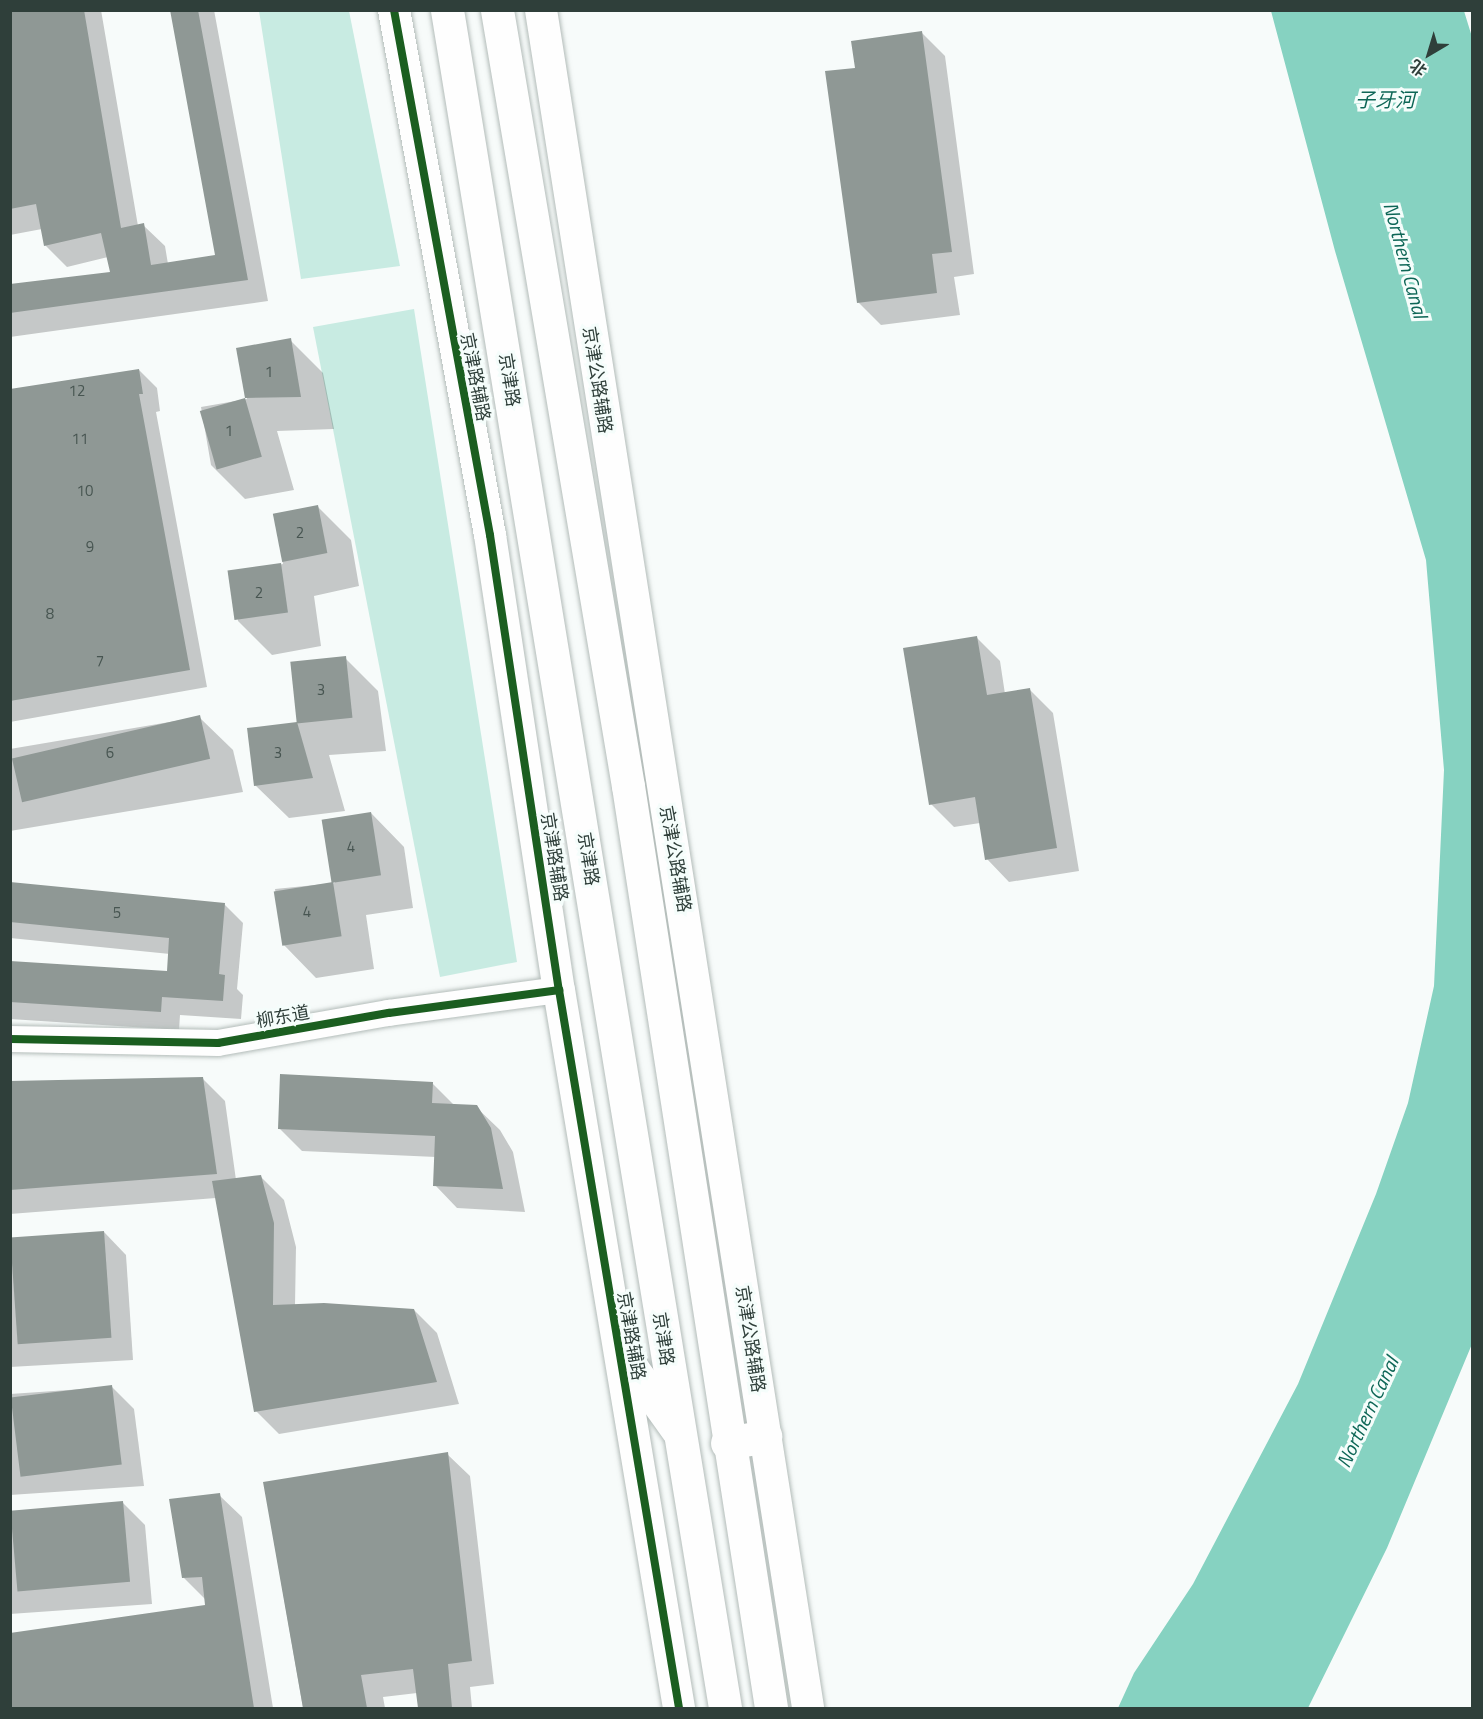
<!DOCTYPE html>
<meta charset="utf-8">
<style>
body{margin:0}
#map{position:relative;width:1483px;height:1719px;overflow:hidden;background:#f7fbfa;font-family:"Titillium Web","Noto Sans SC",sans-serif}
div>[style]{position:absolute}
.green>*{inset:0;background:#c8ebe2}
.water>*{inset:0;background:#86d2c1}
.shadow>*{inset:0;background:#0003}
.building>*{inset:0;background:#8f9895;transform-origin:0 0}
.roads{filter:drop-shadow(0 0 2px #b3bcb9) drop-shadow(0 0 2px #b3bcb9)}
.minor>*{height:26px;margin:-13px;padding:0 13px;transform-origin:13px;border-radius:13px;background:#fefefe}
.tertiary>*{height:32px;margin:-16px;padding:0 16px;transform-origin:16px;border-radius:16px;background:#fefefe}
.primary>*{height:33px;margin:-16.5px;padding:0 16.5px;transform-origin:16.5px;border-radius:16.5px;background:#fefefe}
.cycleway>*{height:8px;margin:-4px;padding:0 4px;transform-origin:4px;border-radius:4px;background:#1b5e20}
span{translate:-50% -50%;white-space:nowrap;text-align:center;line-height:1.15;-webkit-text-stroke:6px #f5fdfb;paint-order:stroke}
.number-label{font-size:15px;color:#475551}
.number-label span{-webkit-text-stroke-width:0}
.street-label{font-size:18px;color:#2f3f3a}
.water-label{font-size:20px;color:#0d6656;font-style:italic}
.frame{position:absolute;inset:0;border:12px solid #2f3f3a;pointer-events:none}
.north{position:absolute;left:1399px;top:24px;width:60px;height:60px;-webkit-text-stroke:4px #f5fdfb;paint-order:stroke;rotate:218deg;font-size:16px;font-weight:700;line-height:24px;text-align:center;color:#2f3f3a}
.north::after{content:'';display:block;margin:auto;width:21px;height:27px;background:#2f3f3a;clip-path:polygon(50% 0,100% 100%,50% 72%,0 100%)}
</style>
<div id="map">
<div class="green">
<i style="clip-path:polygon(259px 11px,349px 11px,400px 266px,301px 279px)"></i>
<i style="clip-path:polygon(414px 309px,517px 962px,440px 977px,313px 327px)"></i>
</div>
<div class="water">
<i style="clip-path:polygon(1271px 11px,1464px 11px,1472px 37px,1472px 1344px,1387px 1548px,1308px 1708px,1118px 1708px,1134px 1673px,1193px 1584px,1298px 1384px,1376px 1194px,1408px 1103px,1434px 986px,1444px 770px,1426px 560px,1335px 251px)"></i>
</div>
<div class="shadow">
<i style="clip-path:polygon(10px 10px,101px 10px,138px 226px,143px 225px,165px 246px,168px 264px,217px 256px,172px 10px,214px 10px,268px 301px,10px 337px,10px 285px,112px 273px,108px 257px,67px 267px,45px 245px,42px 229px,10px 235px)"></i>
<i style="clip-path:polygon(922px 33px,945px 56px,974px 274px,954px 277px,960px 315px,881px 325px,858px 302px,856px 69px)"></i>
<i style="clip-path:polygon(290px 340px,323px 373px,334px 429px,277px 431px,294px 490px,245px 499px,211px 465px,201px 407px,247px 399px,238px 350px)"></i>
<i style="clip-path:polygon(139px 370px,157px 388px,160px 411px,156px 412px,207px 687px,10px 722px,10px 443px)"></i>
<i style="clip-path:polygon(318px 507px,351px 540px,359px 586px,314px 596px,321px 646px,272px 655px,238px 621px,230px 574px,283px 564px,274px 514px)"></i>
<i style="clip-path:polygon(977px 638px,1000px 661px,1005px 694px,1030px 690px,1053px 713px,1079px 871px,1009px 882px,987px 859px,980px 823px,954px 827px,931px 804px)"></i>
<i style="clip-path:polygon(345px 658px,378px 691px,386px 751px,329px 755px,345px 811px,289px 818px,255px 785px,248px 729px,299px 723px,291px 664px)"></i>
<i style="clip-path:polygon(199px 717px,233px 750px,243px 792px,10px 831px,10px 749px)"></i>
<i style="clip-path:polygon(371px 813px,404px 847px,413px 908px,366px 915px,374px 969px,316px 978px,283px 944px,275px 889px,335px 883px,322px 820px)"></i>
<i style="clip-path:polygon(10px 884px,224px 904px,243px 923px,237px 989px,243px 995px,241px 1019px,180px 1015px,179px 1030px,10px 1019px,10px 962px,168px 973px,170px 954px,10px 938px)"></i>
<i style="clip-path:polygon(202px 1078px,225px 1101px,236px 1180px,261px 1177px,284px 1200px,296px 1247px,295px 1306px,414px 1310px,437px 1333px,459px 1404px,279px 1434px,256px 1411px,216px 1198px,10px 1214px,10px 1082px)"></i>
<i style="clip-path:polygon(432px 1083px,455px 1106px,476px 1107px,500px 1130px,513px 1152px,525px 1212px,457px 1208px,435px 1185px,436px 1157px,302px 1151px,279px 1128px)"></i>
<i style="clip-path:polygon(104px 1232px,126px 1255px,133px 1360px,10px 1367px,10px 1239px)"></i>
<i style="clip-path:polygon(112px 1387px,134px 1409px,144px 1486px,10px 1495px,10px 1394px)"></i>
<i style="clip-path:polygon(447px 1454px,470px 1476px,494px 1684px,470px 1687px,472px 1708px,419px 1708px,417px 1693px,383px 1697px,385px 1708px,303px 1708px,264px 1483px)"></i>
<i style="clip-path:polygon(219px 1495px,242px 1517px,273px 1708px,10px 1708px,10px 1634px,207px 1606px,206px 1600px,184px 1578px)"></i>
<i style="clip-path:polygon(123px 1503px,145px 1525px,152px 1604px,10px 1614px,10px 1512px)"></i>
</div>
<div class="building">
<i style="clip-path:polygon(10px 10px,84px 10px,121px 228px,144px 223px,151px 265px,215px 255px,170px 10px,198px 10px,248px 280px,10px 313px,10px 284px,110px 272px,101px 233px,44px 246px,36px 204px,10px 209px)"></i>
<i style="clip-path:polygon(922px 31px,952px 252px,932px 254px,937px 293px,857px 303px,825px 71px,855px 68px,851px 41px)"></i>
<i style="clip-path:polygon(291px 338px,301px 397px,245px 398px,236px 348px)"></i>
<i style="clip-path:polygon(139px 369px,143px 394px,139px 394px,190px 670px,10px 701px,10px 389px)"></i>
<i style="left:245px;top:398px;width:61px;height:47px;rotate:74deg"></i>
<i style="left:318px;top:505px;width:49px;height:46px;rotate:79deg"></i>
<i style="left:281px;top:563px;width:50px;height:54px;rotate:82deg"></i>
<i style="clip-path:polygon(977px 636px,987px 695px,1030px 688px,1057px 848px,985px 860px,975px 797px,929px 805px,903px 648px)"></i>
<i style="left:346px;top:656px;width:62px;height:56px;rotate:84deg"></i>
<i style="left:200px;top:715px;width:45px;height:193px;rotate:77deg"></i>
<i style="clip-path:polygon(297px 722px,313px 778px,254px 786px,247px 728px)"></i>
<i style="left:371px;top:812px;width:64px;height:50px;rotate:81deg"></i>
<i style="clip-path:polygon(10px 882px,225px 903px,219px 974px,225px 975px,223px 1001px,162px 997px,161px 1012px,10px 1002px,10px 961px,167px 971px,169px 938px,10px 922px)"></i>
<i style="left:333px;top:882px;width:55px;height:60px;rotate:81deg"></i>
<i style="clip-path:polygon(280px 1074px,433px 1082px,432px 1103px,477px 1105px,491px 1128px,503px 1189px,433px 1186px,435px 1136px,278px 1129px)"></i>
<i style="clip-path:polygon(203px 1077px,217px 1174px,10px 1190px,10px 1081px)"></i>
<i style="clip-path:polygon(261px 1175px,274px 1223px,273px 1305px,324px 1303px,414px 1309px,437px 1382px,254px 1412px,212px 1181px)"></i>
<i style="left:104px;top:1231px;width:107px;height:94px;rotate:86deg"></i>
<i style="left:112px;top:1385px;width:80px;height:102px;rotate:83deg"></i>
<i style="clip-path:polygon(448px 1452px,472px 1661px,448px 1664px,452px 1708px,418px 1708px,413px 1669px,361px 1675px,367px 1708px,303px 1708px,263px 1482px)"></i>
<i style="clip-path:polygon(220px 1493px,254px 1708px,10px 1708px,10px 1633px,205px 1605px,202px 1577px,182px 1578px,169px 1499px)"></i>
<i style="left:123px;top:1501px;width:81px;height:113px;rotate:85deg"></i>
</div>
<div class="roads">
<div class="minor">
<i style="left:10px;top:1039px;width:208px;rotate:1.1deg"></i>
<i style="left:218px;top:1043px;width:174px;rotate:-10deg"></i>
<i style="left:389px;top:1013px;width:172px;rotate:-7.7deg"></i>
</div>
<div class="tertiary">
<i style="left:394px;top:10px;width:534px;rotate:79.64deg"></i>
<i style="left:490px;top:535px;width:460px;rotate:81.4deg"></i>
<i style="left:559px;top:990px;width:728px;rotate:80.51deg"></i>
<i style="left:541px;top:10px;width:1719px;rotate:81.06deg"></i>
<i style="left:622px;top:1353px;width:95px;rotate:54.5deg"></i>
</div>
<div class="primary">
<i style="left:447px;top:10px;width:1721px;rotate:80.7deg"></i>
<i style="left:497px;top:10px;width:787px;rotate:80.42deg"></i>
<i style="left:628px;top:786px;width:933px;rotate:81.18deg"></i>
<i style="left:727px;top:1443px;width:39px;rotate:-10deg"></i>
</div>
</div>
<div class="cycleway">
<i style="left:394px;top:10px;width:534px;rotate:79.64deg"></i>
<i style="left:490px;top:535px;width:460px;rotate:81.4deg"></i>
<i style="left:559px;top:990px;width:728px;rotate:80.51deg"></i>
<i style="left:10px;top:1039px;width:208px;rotate:1.1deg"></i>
<i style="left:218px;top:1043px;width:174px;rotate:-10deg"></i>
<i style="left:389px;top:1013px;width:172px;rotate:-7.7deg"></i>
</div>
<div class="number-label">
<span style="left:269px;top:372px">1</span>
<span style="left:77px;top:391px">12</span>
<span style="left:229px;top:431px">1</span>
<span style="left:80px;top:439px">11</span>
<span style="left:85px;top:491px">10</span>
<span style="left:300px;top:533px">2</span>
<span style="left:90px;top:547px">9</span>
<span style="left:259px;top:593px">2</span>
<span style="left:50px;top:614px">8</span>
<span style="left:100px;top:661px">7</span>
<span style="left:321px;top:690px">3</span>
<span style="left:110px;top:753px">6</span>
<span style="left:278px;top:753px">3</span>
<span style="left:351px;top:847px">4</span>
<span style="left:307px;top:912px">4</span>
<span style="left:117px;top:913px">5</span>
</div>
<div class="street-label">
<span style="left:475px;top:377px;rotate:79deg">京津路辅路</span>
<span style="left:509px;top:380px;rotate:81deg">京津路</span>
<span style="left:597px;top:380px;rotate:81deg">京津公路辅路</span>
<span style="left:554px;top:857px;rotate:81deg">京津路辅路</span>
<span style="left:588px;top:859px;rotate:81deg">京津路</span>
<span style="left:675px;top:859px;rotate:80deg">京津公路辅路</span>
<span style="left:283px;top:1017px;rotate:-10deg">柳东道</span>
<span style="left:631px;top:1336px;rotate:80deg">京津路辅路</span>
<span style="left:663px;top:1339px;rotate:81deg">京津路</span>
<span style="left:750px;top:1339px;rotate:81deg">京津公路辅路</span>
</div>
<div class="water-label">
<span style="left:1385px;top:99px">子牙河</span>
<span style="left:1406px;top:260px;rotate:75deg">Northern Canal</span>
<span style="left:1367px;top:1412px;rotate:-65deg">Northern Canal</span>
</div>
<div class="frame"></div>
<div class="north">北</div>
</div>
